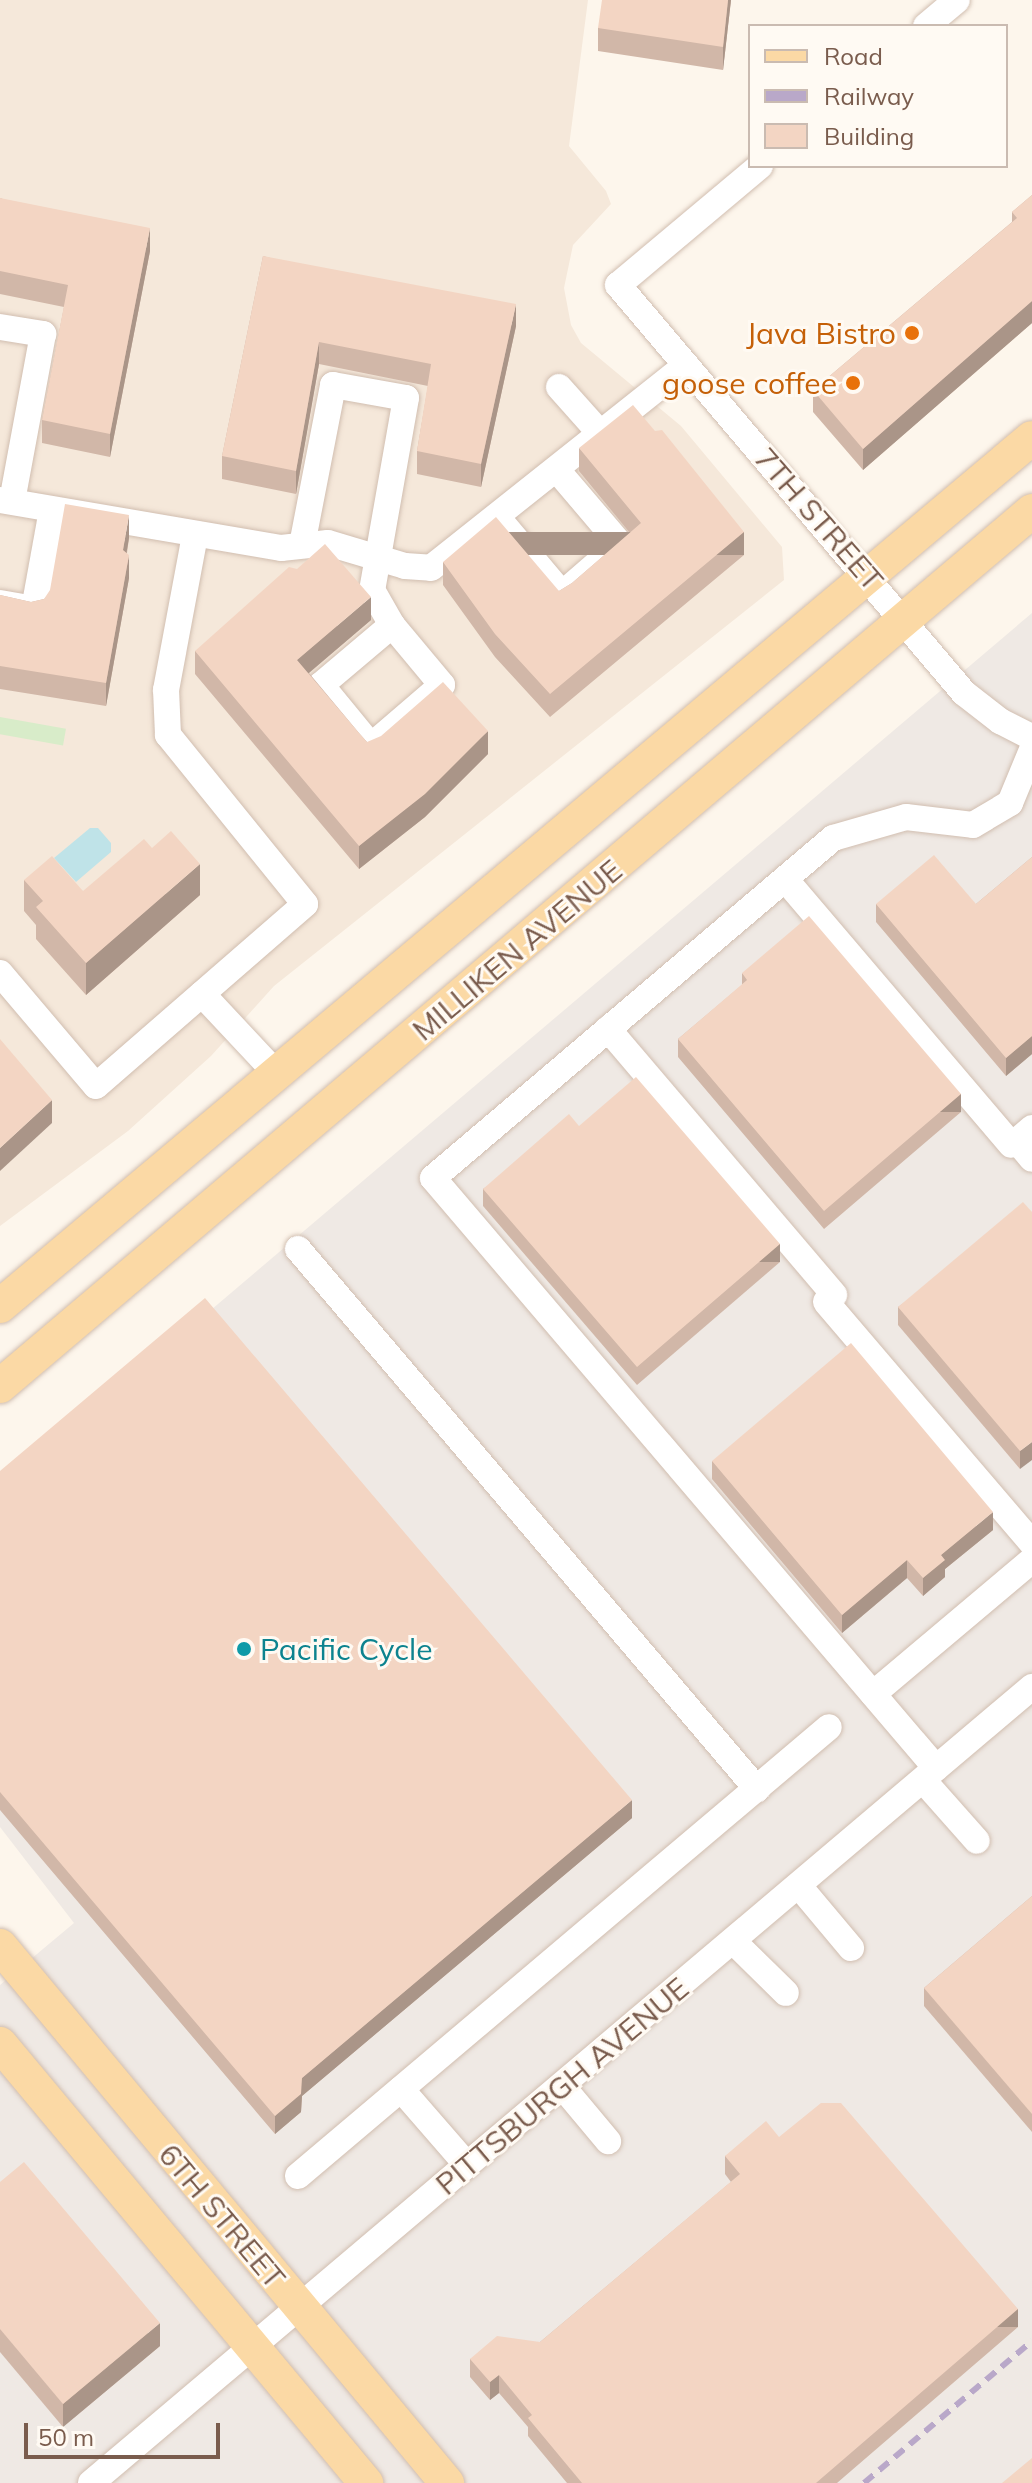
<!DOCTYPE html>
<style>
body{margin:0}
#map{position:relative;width:1032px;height:2483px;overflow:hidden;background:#fdf6ec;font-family:Mulish,sans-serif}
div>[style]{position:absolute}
.residential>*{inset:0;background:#f5e8da}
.industrial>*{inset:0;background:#efe9e4}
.green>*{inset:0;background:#d8ecc9;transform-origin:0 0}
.water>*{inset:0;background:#bfe3e8}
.roads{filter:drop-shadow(0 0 2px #d1beb0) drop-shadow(0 0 2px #d1beb0)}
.minor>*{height:26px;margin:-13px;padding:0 13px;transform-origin:13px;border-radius:13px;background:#fff}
.major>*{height:34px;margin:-17px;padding:0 17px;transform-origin:17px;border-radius:17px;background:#fbd9a5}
.rail>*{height:6px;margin-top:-3px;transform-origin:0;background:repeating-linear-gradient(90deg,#b9a8c9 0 12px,transparent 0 20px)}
.wall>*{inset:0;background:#d1b7a8}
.shaded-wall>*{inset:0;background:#aa9588;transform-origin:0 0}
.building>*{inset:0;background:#f3d5c3}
.dots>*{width:22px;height:22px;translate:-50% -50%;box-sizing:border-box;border:4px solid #fffaf3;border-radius:50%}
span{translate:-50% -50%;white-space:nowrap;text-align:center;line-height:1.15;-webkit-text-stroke:6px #fffaf3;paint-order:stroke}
.food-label{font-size:30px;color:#c56008}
.right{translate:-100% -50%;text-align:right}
.street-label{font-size:30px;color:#7a5c4d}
.culture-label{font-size:30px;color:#0d838f}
.left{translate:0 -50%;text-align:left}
.legend{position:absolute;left:748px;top:24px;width:260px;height:144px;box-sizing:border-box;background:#fffaf3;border:2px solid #cabbb1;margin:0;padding:10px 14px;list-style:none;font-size:24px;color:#7a5c4d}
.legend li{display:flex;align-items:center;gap:16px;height:40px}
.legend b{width:40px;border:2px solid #cabbb1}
.scale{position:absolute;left:24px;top:2423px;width:196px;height:36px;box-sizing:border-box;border:4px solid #7a5c4d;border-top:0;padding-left:10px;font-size:24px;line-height:28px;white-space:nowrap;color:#7a5c4d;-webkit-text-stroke:6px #fffaf3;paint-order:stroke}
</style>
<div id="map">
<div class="residential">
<i style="clip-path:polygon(0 0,588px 0,569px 146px,606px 191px,611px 204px,573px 245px,564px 288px,571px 325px,581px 343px,681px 426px,782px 547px,784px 580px,274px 986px,211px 1056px,128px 1131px,0 1226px)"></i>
</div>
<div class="industrial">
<i style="clip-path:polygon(1032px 613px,1032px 2483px,0 2483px,0 1985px,74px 1923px,0 1827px,0 1489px)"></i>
</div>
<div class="green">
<i style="left:0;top:717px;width:67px;height:17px;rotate:10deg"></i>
</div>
<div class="water">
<i style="clip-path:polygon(90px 828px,98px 828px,111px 843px,111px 852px,76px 882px,54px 858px)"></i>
</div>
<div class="roads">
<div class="minor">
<i style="left:926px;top:26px;width:40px;rotate:-40deg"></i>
<i style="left:760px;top:166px;width:185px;rotate:140deg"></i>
<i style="left:618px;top:285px;width:535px;rotate:49.7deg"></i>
<i style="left:964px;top:693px;width:46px;rotate:37.9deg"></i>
<i style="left:1000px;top:721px;width:36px;rotate:27deg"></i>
<i style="left:0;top:327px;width:44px;rotate:9.2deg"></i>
<i style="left:43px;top:334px;width:170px;rotate:100.5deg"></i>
<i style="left:559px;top:387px;width:62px;rotate:48.3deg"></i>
<i style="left:0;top:500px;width:285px;rotate:9.7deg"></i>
<i style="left:281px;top:548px;width:47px;rotate:-6.1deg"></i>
<i style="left:328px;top:543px;width:80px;rotate:16.6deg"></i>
<i style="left:405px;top:566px;width:26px;rotate:4deg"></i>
<i style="left:431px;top:568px;width:326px;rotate:-38.5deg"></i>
<i style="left:498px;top:518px;width:99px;rotate:49.9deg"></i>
<i style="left:562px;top:594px;width:77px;rotate:-40.8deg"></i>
<i style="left:620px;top:544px;width:97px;rotate:-130.4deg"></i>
<i style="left:302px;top:545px;width:163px;rotate:-79deg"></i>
<i style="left:333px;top:385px;width:74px;rotate:10.1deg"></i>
<i style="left:406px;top:398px;width:195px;rotate:100deg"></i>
<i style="left:372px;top:590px;width:40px;rotate:60.3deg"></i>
<i style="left:392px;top:625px;width:78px;rotate:50.2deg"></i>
<i style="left:442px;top:685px;width:94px;rotate:139.3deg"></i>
<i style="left:371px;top:746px;width:79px;rotate:-129.3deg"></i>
<i style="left:321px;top:685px;width:93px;rotate:-40.2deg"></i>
<i style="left:0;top:603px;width:35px;rotate:10deg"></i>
<i style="left:34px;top:609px;width:101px;rotate:-79.7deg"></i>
<i style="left:785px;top:879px;width:349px;rotate:49.6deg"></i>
<i style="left:0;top:973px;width:148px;rotate:49.7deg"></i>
<i style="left:96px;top:1086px;width:277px;rotate:-41deg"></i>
<i style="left:305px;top:904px;width:218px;rotate:-129deg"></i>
<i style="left:168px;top:735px;width:45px;rotate:-92.5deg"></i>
<i style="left:166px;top:690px;width:158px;rotate:-79.4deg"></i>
<i style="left:202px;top:994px;width:107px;rotate:46.9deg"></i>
<i style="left:608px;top:1029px;width:349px;rotate:49.6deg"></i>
<i style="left:1032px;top:1128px;width:20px;rotate:139deg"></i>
<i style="left:1017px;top:1141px;width:23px;rotate:50deg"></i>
<i style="left:298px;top:1249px;width:709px;rotate:49.64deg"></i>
<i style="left:826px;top:1302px;width:317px;rotate:49.5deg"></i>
<i style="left:873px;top:1694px;width:208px;rotate:-40.1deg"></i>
<i style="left:936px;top:1768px;width:775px;rotate:-130.45deg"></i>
<i style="left:433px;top:1178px;width:525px;rotate:-40.36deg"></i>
<i style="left:833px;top:838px;width:76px;rotate:-16deg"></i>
<i style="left:906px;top:817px;width:67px;rotate:6.8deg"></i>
<i style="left:973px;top:825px;width:43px;rotate:-30.7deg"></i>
<i style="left:1010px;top:803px;width:57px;rotate:-67.5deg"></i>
<i style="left:923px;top:1780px;width:81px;rotate:48.5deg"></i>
<i style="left:799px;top:1886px;width:81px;rotate:50deg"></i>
<i style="left:733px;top:1941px;width:74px;rotate:44.5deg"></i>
<i style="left:562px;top:2086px;width:72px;rotate:50.1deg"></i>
<i style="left:401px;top:2089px;width:101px;rotate:49deg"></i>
<i style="left:298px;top:2176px;width:695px;rotate:-40.22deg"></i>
<i style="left:91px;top:2483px;width:1233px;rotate:-40.23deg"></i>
</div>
<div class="major">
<i style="left:0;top:1306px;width:1348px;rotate:-40.07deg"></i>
<i style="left:0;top:1386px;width:1353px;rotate:-40.29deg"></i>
<i style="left:0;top:1946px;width:699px;rotate:50.23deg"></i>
<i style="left:0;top:2044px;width:572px;rotate:50.18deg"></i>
</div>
</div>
<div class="rail">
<i style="left:864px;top:2483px;width:220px;rotate:-40.2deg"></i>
</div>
<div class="wall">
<i style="clip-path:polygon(731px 0,723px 70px,598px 51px,598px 28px)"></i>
<i style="clip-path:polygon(1032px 195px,1032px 323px,863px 470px,813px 412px,813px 390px,1012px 222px,1012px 212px)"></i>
<i style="clip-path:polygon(0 198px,150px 251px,110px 457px,42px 443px,42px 420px,64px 307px,0 294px)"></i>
<i style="clip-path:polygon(263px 256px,516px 326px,481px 487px,417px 474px,417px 451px,428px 386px,319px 364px,296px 494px,222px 479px,222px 456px)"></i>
<i style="clip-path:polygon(579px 448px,744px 555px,550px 717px,495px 657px,443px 585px,443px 562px,559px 591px,572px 583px,630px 533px,579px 471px)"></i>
<i style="clip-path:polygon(129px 538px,127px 553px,129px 578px,106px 706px,0 689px,0 595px,31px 602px,44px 599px)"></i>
<i style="clip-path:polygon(371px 620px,309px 673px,359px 733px,367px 742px,488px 754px,425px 817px,359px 869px,195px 674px,195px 651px)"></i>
<i style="clip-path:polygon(1032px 857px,1032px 1054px,1006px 1076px,876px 922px,876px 904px,976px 904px)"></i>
<i style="clip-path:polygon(24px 880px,83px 891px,200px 895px,86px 995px,36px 939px,36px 925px,24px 911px)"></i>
<i style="clip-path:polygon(742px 973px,961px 1112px,824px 1229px,678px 1057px,678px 1039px,742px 985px)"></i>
<i style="clip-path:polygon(579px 1126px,780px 1262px,637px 1385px,483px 1206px,483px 1189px)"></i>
<i style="clip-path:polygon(1032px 1212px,1020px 1469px,898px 1325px,898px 1307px)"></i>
<i style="clip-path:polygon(712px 1461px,993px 1530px,945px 1569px,945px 1577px,923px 1596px,907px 1578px,842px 1633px,712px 1479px)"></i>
<i style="clip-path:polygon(0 1471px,632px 1818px,302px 2096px,301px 2112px,275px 2134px,0 1810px)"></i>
<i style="clip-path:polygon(1032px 1896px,1032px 2132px,924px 2006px,924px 1988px)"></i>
<i style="clip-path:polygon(779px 2137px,1018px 2327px,837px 2483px,567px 2483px,528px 2436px,528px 2427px,499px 2393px,490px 2400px,470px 2377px,470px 2359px,540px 2342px,731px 2182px,725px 2174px,725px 2156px)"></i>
<i style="clip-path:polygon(0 2182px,160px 2346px,63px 2427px,0 2352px)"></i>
</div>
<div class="shaded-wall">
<i style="clip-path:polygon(728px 0,731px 0,723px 70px,723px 47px)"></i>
<i style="clip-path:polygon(150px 228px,150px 251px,110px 457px,110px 434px)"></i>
<i style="clip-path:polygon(1032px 301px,1032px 323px,863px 470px,863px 449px)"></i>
<i style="clip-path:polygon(516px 304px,516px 326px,481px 487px,481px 464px)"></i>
<i style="clip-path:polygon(319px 342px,319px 364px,296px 494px,296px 471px)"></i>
<i style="clip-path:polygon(129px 515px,129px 538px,123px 573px,123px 550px)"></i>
<i style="left:744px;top:532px;width:23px;height:253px;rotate:90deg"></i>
<i style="clip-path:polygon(129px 555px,129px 578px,106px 706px,106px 683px)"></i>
<i style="clip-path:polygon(371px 597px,371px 620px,297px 683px,297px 660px)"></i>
<i style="clip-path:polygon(488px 731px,488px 754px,425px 817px,359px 869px,359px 846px)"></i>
<i style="clip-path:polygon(200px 864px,200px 895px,86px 995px,86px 963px)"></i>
<i style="clip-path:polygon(1032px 1036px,1032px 1054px,1006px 1076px,1006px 1058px)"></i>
<i style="left:961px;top:1094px;width:18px;height:180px;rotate:90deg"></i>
<i style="clip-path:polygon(52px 1100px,52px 1123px,0 1171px,0 1148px)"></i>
<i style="left:780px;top:1244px;width:18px;height:189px;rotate:90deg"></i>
<i style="clip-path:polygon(1032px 1442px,1032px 1460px,1020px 1469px,1020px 1451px)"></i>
<i style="clip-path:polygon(993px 1512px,993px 1530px,945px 1569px,945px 1577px,923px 1596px,923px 1578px,941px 1555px)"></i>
<i style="clip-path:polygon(907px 1560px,907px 1578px,842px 1633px,842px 1615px)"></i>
<i style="clip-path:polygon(632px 1800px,632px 1818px,302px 2096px,301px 2112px,275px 2134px,275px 2116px,302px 2078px)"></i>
<i style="left:1018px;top:2309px;width:18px;height:267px;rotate:90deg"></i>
<i style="clip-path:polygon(160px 2323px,160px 2346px,63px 2427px,63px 2404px)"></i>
<i style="clip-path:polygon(499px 2375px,499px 2393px,490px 2400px,490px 2382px)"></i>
</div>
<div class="building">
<i style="clip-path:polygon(602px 0,728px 0,723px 47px,598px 28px)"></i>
<i style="clip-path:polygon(1032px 195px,1032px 301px,863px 449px,813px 390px,1017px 218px,1012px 212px)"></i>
<i style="clip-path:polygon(0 198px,150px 228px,110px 434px,42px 420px,68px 285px,0 271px)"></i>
<i style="clip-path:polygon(263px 256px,516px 304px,481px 464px,417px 451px,431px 364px,319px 342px,296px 471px,222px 456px)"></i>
<i style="clip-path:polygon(633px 405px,655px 431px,662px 430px,744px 532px,550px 694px,495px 634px,443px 562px,496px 517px,559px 591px,572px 583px,641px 523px,579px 448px)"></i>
<i style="clip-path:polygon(65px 504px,129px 515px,123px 550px,129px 555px,106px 683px,0 666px,0 595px,31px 602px,44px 599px,50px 590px)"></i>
<i style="clip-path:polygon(325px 544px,371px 597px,297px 660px,359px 733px,367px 742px,381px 736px,443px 682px,488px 731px,425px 794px,359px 846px,195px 651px,289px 567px,297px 569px)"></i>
<i style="clip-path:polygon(171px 831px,200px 864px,86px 963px,36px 907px,43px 901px,24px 880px,52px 856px,83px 891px,144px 839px,152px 848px)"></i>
<i style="clip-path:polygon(934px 855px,976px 904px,1032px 857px,1032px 1036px,1006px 1058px,876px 904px)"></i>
<i style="clip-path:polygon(809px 916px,961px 1094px,824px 1211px,678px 1039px,747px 980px,742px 973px)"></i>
<i style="clip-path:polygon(0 1039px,52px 1100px,0 1148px)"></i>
<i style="clip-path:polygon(636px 1077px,780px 1244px,637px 1367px,483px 1189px,569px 1114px,579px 1126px)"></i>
<i style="clip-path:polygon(1023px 1202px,1032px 1212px,1032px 1442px,1020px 1451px,898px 1307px)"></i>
<i style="clip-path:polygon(205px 1298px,632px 1800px,302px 2078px,301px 2094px,275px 2116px,0 1792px,0 1471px)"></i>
<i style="clip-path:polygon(851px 1343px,993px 1512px,941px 1555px,945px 1560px,923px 1578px,907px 1560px,842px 1615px,712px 1461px)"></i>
<i style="clip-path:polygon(1032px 1896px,1032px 2114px,924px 1988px)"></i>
<i style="clip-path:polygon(821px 2103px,841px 2103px,1018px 2309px,816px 2483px,582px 2483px,528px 2418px,532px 2415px,499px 2375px,490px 2382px,470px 2359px,497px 2336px,540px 2342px,740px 2174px,725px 2156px,766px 2121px,779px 2137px)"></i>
<i style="clip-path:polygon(24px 2162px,160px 2323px,63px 2404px,0 2329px,0 2182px)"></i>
<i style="clip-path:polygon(1032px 2458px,1032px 2483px,1002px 2483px)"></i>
</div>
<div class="dots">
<i style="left:912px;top:333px;background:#e8710a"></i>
<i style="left:853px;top:383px;background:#e8710a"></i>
<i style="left:244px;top:1649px;background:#0f9aa8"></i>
</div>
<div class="food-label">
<span class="right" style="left:896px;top:333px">Java Bistro</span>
<span class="right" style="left:837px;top:383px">goose coffee</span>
</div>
<div class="street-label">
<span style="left:819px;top:519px;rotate:49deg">7TH STREET</span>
<span style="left:517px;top:950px;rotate:-40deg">MILLIKEN AVENUE</span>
<span style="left:562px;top:2086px;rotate:-40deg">PITTSBURGH AVENUE</span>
<span style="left:222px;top:2216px;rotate:50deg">6TH STREET</span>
</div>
<div class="culture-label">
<span class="left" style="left:260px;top:1649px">Pacific Cycle</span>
</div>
<ul class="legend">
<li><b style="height:10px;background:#fbd9a5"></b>Road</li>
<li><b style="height:10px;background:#b9a8c9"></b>Railway</li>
<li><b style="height:22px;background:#f3d5c3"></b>Building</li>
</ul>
<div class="scale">50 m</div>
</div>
